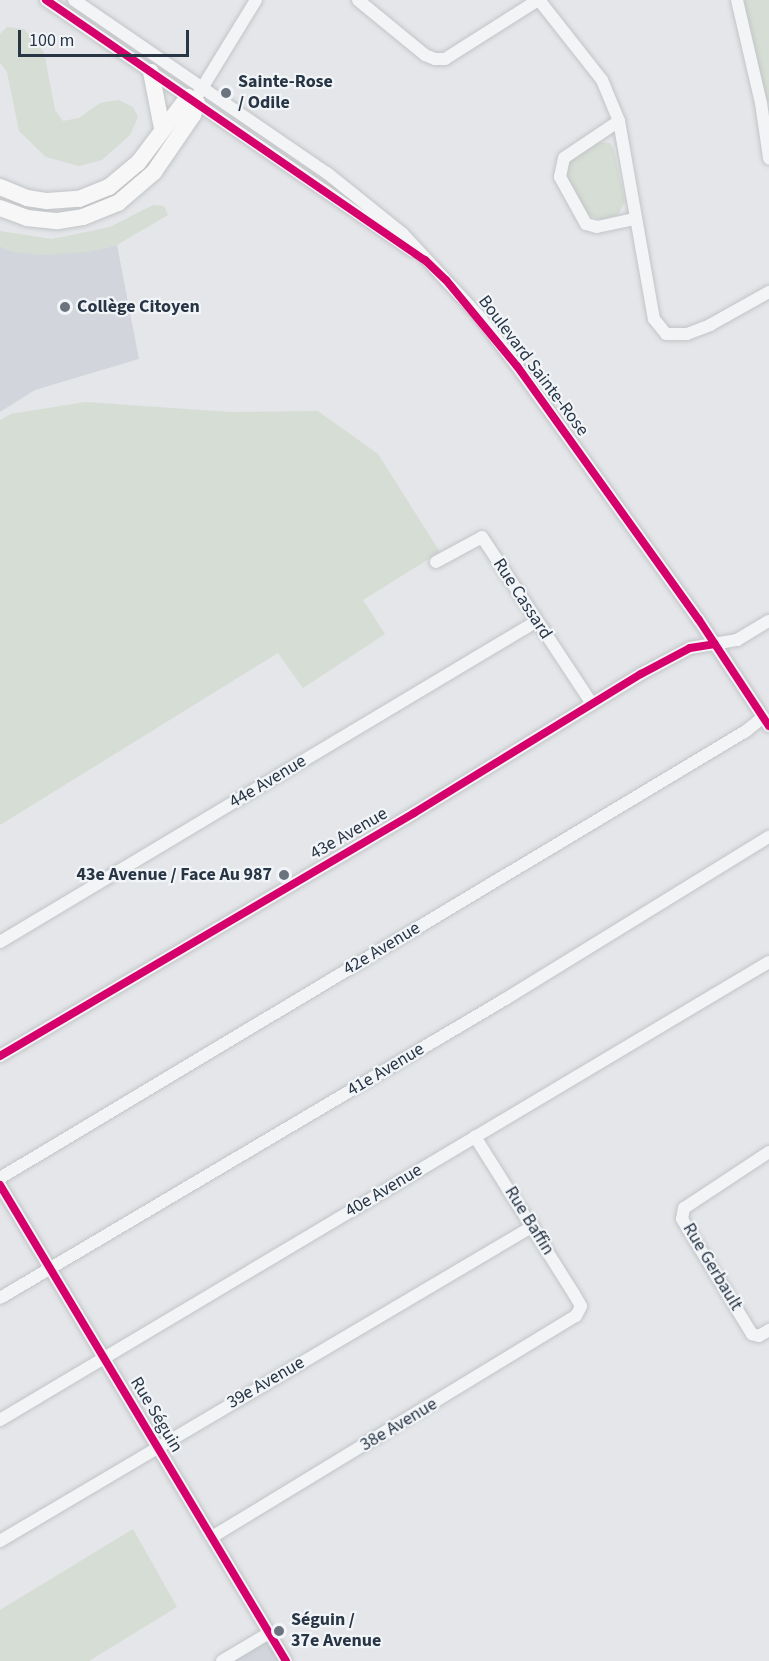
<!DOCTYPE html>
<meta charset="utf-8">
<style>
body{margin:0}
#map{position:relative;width:769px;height:1661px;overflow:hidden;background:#e4e6e9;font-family:"Source Sans 3",sans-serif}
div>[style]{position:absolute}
.built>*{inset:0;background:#d2d6dc}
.green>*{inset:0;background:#d5ddd4}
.roads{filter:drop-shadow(0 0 2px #c2c4c7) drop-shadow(0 0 2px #c2c4c7)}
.minor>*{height:12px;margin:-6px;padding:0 6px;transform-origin:6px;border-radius:6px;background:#f3f4f6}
.highway>*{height:16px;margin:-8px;padding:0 8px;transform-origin:8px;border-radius:8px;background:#f7f7f7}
.cycleway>*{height:8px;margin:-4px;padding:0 4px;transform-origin:4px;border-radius:4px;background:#d6006c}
.dots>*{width:16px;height:16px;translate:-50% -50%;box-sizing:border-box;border:3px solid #f2f5f8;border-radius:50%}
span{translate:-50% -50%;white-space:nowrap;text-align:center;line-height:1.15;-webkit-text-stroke:4.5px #f2f5f8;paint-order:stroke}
.poi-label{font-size:18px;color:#283545;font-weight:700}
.left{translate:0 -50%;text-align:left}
.right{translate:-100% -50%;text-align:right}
.street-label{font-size:18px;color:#283545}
.scale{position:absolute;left:18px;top:30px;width:171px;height:27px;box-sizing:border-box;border:3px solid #283545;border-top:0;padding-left:8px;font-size:18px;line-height:21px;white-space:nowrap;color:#283545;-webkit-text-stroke:4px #f2f5f8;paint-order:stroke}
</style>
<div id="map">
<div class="built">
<i style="clip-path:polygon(117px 245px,139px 359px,35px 390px,0 412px,0 246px,14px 252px,86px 252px)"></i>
<i style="clip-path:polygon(269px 1633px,286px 1661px,222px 1661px)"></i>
</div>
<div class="green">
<i style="clip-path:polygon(737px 0,769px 0,769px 102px,761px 103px)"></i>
<i style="clip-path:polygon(7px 27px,24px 29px,44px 52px,55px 110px,63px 121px,79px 118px,100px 103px,119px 100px,133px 107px,138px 117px,130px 135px,102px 160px,79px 166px,46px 157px,19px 131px,7px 72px,0 63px,0 34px)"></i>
<i style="clip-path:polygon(597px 142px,610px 143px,614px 150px,625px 201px,618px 215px,603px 220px,588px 215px,565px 175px,568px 161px)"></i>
<i style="clip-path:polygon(153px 205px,164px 206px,168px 215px,117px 245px,86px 252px,43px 255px,14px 252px,0 246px,0 231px,52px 239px,110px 227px)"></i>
<i style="clip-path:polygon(85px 402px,230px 412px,318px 411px,378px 454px,440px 552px,363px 600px,385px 634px,303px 688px,278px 653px,0 825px,0 420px,11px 414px)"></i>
<i style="clip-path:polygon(133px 1529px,177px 1607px,89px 1661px,0 1661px,0 1610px)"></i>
</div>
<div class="roads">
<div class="minor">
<i style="left:46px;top:0;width:444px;rotate:34.4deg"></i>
<i style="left:74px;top:0;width:306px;rotate:34.4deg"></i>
<i style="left:327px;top:173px;width:97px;rotate:38.8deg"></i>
<i style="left:403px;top:234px;width:110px;rotate:47.2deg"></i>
<i style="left:478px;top:315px;width:64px;rotate:52.6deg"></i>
<i style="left:517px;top:366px;width:312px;rotate:54.4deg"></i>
<i style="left:699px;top:620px;width:127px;rotate:56.6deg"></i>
<i style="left:358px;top:0;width:87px;rotate:39.4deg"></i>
<i style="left:425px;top:55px;width:11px;rotate:22deg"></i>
<i style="left:435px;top:59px;width:10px"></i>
<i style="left:445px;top:59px;width:110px;rotate:-32.4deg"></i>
<i style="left:539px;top:0;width:102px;rotate:51.8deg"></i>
<i style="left:602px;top:80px;width:44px;rotate:67.5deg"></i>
<i style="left:619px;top:121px;width:201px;rotate:80deg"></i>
<i style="left:654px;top:319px;width:19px;rotate:51deg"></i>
<i style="left:666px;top:334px;width:21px"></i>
<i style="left:687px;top:334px;width:25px;rotate:-21deg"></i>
<i style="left:710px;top:325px;width:68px;rotate:-29.2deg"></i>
<i style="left:737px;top:0;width:106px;rotate:76.9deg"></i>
<i style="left:761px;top:103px;width:56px;rotate:81.7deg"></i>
<i style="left:199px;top:93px;width:109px;rotate:-58.5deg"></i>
<i style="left:619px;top:121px;width:66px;rotate:146.1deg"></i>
<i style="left:564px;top:158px;width:19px;rotate:102deg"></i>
<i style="left:560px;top:177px;width:54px;rotate:61deg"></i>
<i style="left:586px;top:224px;width:11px;rotate:15deg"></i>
<i style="left:597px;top:227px;width:40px;rotate:-12deg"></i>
<i style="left:436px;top:562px;width:52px;rotate:-28.5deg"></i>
<i style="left:482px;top:537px;width:200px;rotate:56.6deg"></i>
<i style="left:0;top:942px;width:626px;rotate:-30.87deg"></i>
<i style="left:0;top:1056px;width:480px;rotate:-30.4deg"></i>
<i style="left:414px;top:813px;width:266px;rotate:-31.5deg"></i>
<i style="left:641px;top:674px;width:55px;rotate:-28deg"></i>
<i style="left:690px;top:648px;width:48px;rotate:-9.7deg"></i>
<i style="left:737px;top:640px;width:37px;rotate:-31deg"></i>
<i style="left:769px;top:1152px;width:102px;rotate:146.6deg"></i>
<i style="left:684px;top:1208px;width:11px;rotate:100deg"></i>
<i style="left:682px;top:1219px;width:135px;rotate:58.7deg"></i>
<i style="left:752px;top:1334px;width:7px;rotate:16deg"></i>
<i style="left:759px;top:1336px;width:12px;rotate:-31deg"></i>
<i style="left:0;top:1178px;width:870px;rotate:-30.93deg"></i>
<i style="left:746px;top:731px;width:22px;rotate:-39deg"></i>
<i style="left:0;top:1185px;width:555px;rotate:59deg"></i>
<i style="left:0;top:1298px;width:589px;rotate:-30.61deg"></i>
<i style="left:507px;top:998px;width:308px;rotate:-31.6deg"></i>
<i style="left:0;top:1420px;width:895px;rotate:-30.78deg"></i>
<i style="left:212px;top:1537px;width:426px;rotate:-31.3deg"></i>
<i style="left:576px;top:1316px;width:11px;rotate:-63deg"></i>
<i style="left:581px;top:1306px;width:14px;rotate:-120deg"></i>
<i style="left:574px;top:1294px;width:186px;rotate:-122.2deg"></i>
<i style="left:0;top:1541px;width:619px;rotate:-30.58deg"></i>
<i style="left:222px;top:1661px;width:55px;rotate:-30.8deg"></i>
</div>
<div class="highway">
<i style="left:151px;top:72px;width:57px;rotate:78.9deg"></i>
<i style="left:0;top:187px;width:29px;rotate:22deg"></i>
<i style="left:27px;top:198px;width:20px;rotate:9deg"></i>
<i style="left:47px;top:201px;width:32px;rotate:-4deg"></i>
<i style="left:79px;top:199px;width:32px;rotate:-22deg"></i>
<i style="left:109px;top:187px;width:38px;rotate:-40deg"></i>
<i style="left:138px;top:163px;width:83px;rotate:-52.9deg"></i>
<i style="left:0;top:208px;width:29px;rotate:20deg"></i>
<i style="left:27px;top:218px;width:31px;rotate:6deg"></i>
<i style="left:58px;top:221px;width:25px;rotate:-9deg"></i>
<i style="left:83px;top:217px;width:38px;rotate:-22deg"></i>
<i style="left:118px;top:203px;width:48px;rotate:-40.7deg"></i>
<i style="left:154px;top:172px;width:69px;rotate:-55.6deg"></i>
<i style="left:193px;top:115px;width:13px;rotate:-72deg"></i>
</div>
</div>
<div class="cycleway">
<i style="left:46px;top:0;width:460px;rotate:34.5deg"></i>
<i style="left:425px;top:260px;width:29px;rotate:44deg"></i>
<i style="left:446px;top:280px;width:112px;rotate:50.5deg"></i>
<i style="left:517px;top:366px;width:312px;rotate:54.4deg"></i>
<i style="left:699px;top:620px;width:127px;rotate:56.6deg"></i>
<i style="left:0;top:1056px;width:480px;rotate:-30.4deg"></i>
<i style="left:414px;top:813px;width:266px;rotate:-31.5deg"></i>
<i style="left:641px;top:674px;width:55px;rotate:-28deg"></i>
<i style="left:690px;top:648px;width:25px;rotate:-9deg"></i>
<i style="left:0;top:1185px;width:555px;rotate:59deg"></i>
</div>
<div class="dots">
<i style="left:226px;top:93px;background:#6a737e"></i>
<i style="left:65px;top:307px;background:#6a737e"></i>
<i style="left:284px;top:875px;background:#6a737e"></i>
<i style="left:279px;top:1631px;background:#6a737e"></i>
</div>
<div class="poi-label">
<span class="left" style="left:238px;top:93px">Sainte-Rose<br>/ Odile</span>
<span class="left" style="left:77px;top:307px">Collège Citoyen</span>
<span class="right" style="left:272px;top:875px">43e Avenue / Face Au 987</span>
<span class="left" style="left:291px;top:1631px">Séguin /<br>37e Avenue</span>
</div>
<div class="street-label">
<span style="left:533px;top:366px;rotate:53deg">Boulevard Sainte-Rose</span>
<span style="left:522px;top:599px;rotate:57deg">Rue Cassard</span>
<span style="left:268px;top:782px;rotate:-31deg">44e Avenue</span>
<span style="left:349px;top:834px;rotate:-30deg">43e Avenue</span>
<span style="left:382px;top:949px;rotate:-31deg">42e Avenue</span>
<span style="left:386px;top:1070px;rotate:-31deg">41e Avenue</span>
<span style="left:384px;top:1191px;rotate:-31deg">40e Avenue</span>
<span style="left:529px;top:1221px;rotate:58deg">Rue Baffin</span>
<span style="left:712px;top:1267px;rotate:59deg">Rue Gerbault</span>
<span style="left:266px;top:1383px;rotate:-30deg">39e Avenue</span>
<span style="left:156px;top:1415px;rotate:59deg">Rue Séguin</span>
<span style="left:399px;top:1425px;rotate:-31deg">38e Avenue</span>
</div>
<div class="scale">100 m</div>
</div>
